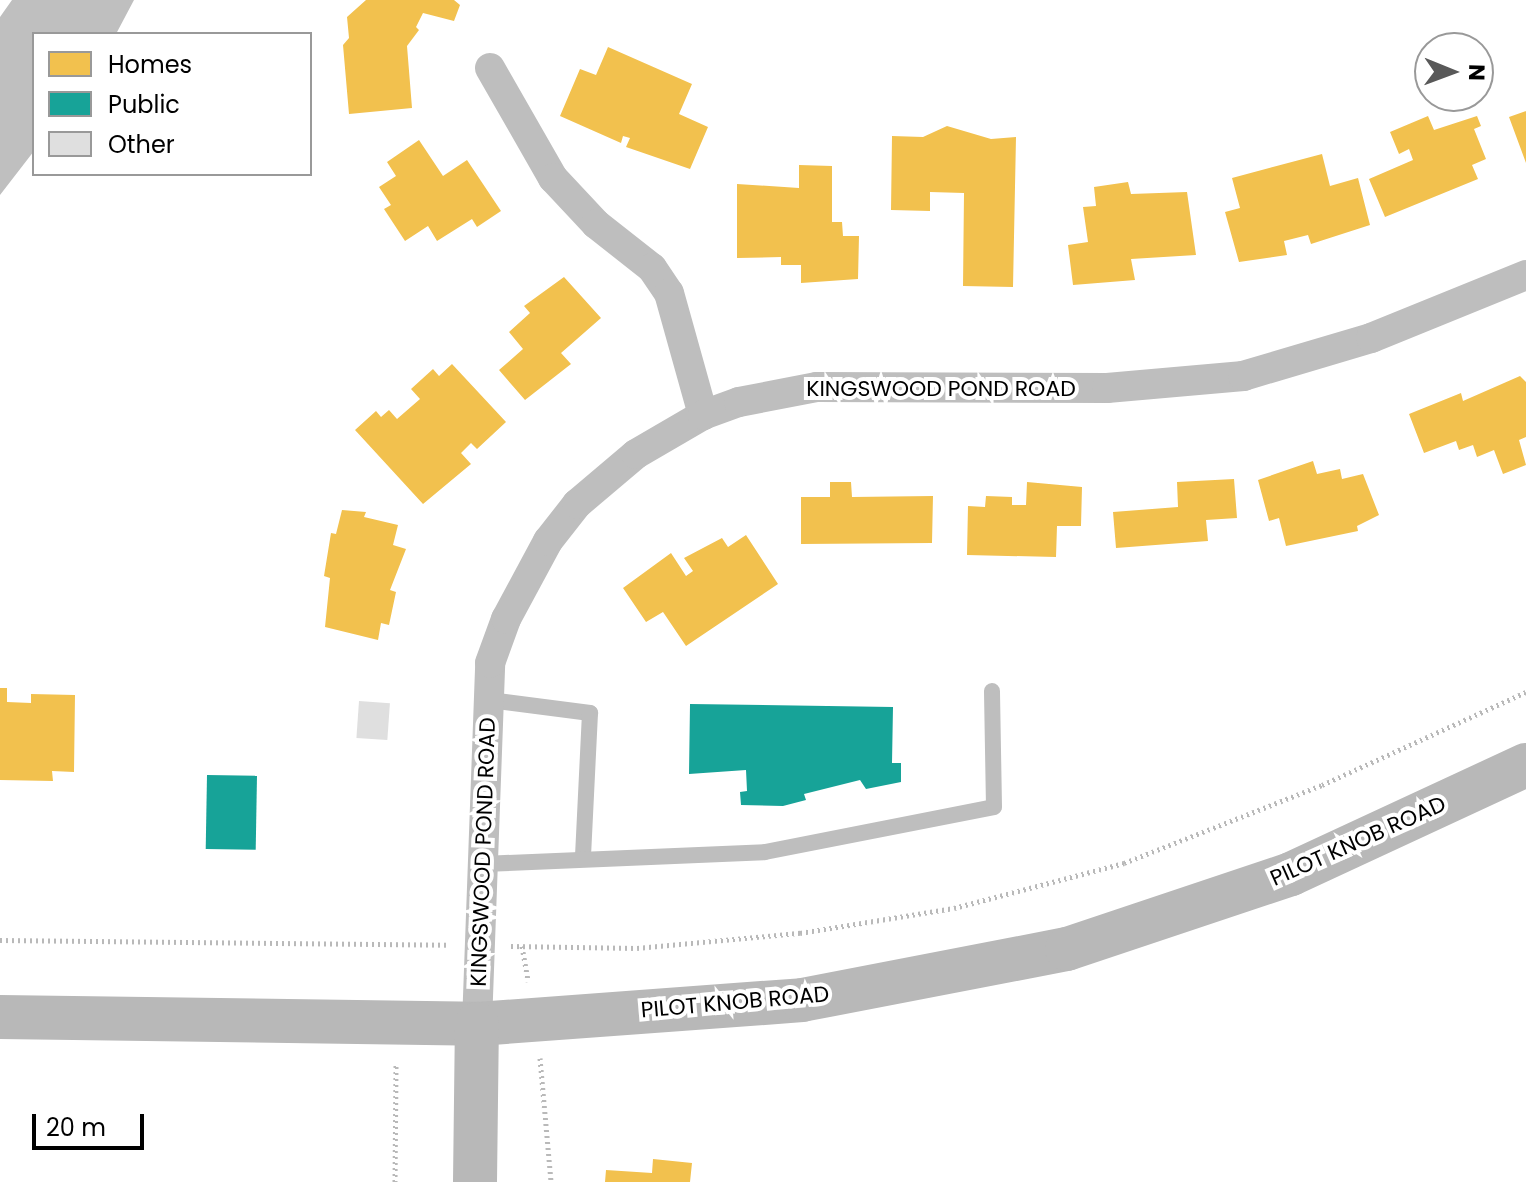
<!DOCTYPE html>
<style>
body{margin:0}
#map{position:relative;width:1526px;height:1182px;overflow:hidden;background:#fff;font-family:Poppins,sans-serif}
div>[style]{position:absolute}
.water>*{inset:0;background:#bfbfbf}
.homes>*{inset:0;background:#f2c14e}
.public>*{inset:0;background:#17a398;transform-origin:0 0}
.building>*{inset:0;background:#dfdfdf;transform-origin:0 0}
.path>*{height:5px;margin-top:-2.5px;transform-origin:0;background:repeating-linear-gradient(90deg,#b9b9b9 0 2px,transparent 0 6px)}
.lane>*{height:16px;margin:-8px;padding:0 8px;transform-origin:8px;border-radius:8px;background:#bebebe}
.street>*{height:30px;margin:-15px;padding:0 15px;transform-origin:15px;border-radius:15px;background:#bebebe}
.secondary>*{height:44px;margin:-22px;padding:0 22px;transform-origin:22px;border-radius:22px;background:#b8b8b8}
span{translate:-50% -50%;white-space:nowrap;text-align:center;line-height:1.15;-webkit-text-stroke:8px #fff;paint-order:stroke}
.street-label{font-size:22px;color:#000}
.legend{position:absolute;left:32px;top:32px;width:280px;height:144px;box-sizing:border-box;background:#fff;border:2px solid #999;margin:0;padding:10px 14px;list-style:none;font-size:24px;color:#000}
.legend li{display:flex;align-items:center;gap:16px;height:40px}
.legend b{width:40px;border:2px solid #999}
.north{position:absolute;left:1414px;top:32px;width:80px;height:80px;box-sizing:border-box;background:#fff;border:2px solid #999;border-radius:50%;rotate:91deg;font-size:22px;font-weight:700;line-height:32px;text-align:center;color:#000}
.north::after{content:'';display:block;margin:auto;width:28px;height:36px;background:#595959;clip-path:polygon(50% 0,100% 100%,50% 72%,0 100%)}
.scale{position:absolute;left:32px;top:1114px;width:112px;height:36px;box-sizing:border-box;border:4px solid #000;border-top:0;padding-left:10px;font-size:24px;line-height:28px;white-space:nowrap;color:#000;-webkit-text-stroke:6px #fff;paint-order:stroke}
</style>
<div id="map">
<div class="water">
<i style="clip-path:polygon(12px 0,134px 0,116px 34px,34px 34px,34px 151px,0 195px,0 17px)"></i>
</div>
<div class="homes">
<i style="clip-path:polygon(366px 0,454px 0,460px 5px,454px 21px,423px 13px,416px 27px,419px 30px,407px 46px,412px 108px,349px 114px,343px 45px,349px 38px,347px 17px)"></i>
<i style="clip-path:polygon(608px 47px,692px 84px,679px 114px,708px 127px,690px 169px,626px 147px,630px 138px,623px 136px,621px 143px,560px 116px,580px 69px,596px 75px)"></i>
<i style="clip-path:polygon(1526px 100px,1526px 163px,1509px 117px,1526px 111px)"></i>
<i style="clip-path:polygon(1428px 116px,1434px 130px,1477px 116px,1481px 126px,1474px 129px,1486px 159px,1472px 165px,1478px 179px,1385px 217px,1369px 179px,1413px 160px,1409px 149px,1399px 154px,1390px 132px)"></i>
<i style="clip-path:polygon(947px 126px,991px 139px,1016px 137px,1013px 287px,963px 286px,964px 193px,930px 192px,930px 211px,891px 210px,892px 136px,923px 137px)"></i>
<i style="clip-path:polygon(419px 140px,443px 176px,467px 160px,501px 211px,477px 227px,472px 219px,437px 241px,428px 226px,405px 241px,384px 209px,391px 205px,379px 187px,396px 176px,387px 162px)"></i>
<i style="clip-path:polygon(1322px 154px,1330px 186px,1358px 178px,1370px 225px,1311px 244px,1308px 235px,1284px 241px,1287px 255px,1239px 262px,1225px 212px,1240px 208px,1232px 178px)"></i>
<i style="clip-path:polygon(799px 165px,832px 166px,832px 222px,842px 222px,843px 236px,859px 236px,858px 279px,801px 283px,801px 265px,781px 265px,781px 257px,737px 258px,737px 184px,799px 188px)"></i>
<i style="clip-path:polygon(1128px 182px,1131px 194px,1187px 192px,1196px 255px,1131px 259px,1135px 280px,1073px 285px,1068px 245px,1088px 242px,1083px 207px,1096px 206px,1094px 187px)"></i>
<i style="clip-path:polygon(564px 277px,601px 318px,561px 353px,571px 364px,525px 400px,499px 370px,523px 349px,509px 332px,530px 313px,524px 306px)"></i>
<i style="clip-path:polygon(452px 364px,506px 422px,477px 449px,471px 443px,461px 453px,471px 464px,423px 504px,355px 430px,376px 411px,381px 417px,389px 410px,397px 419px,420px 399px,411px 389px,433px 369px,439px 376px)"></i>
<i style="clip-path:polygon(1520px 376px,1526px 382px,1526px 437px,1519px 440px,1526px 465px,1503px 474px,1494px 450px,1477px 457px,1473px 445px,1459px 450px,1456px 441px,1424px 453px,1409px 414px,1461px 393px,1463px 401px)"></i>
<i style="clip-path:polygon(1313px 461px,1317px 474px,1340px 469px,1342px 479px,1363px 474px,1379px 515px,1357px 526px,1358px 531px,1286px 546px,1279px 518px,1269px 521px,1258px 480px)"></i>
<i style="clip-path:polygon(1234px 479px,1237px 518px,1206px 520px,1208px 541px,1116px 548px,1113px 512px,1178px 507px,1177px 482px)"></i>
<i style="clip-path:polygon(830px 482px,851px 482px,852px 497px,933px 496px,932px 543px,801px 544px,801px 497px,830px 497px)"></i>
<i style="clip-path:polygon(1027px 482px,1082px 487px,1081px 526px,1057px 526px,1056px 557px,967px 555px,968px 506px,985px 507px,986px 496px,1012px 497px,1012px 505px,1026px 505px)"></i>
<i style="clip-path:polygon(342px 510px,366px 512px,364px 517px,398px 525px,393px 545px,406px 549px,390px 590px,396px 592px,389px 625px,381px 623px,378px 640px,325px 627px,330px 578px,324px 576px,331px 533px,336px 534px)"></i>
<i style="clip-path:polygon(746px 535px,778px 584px,686px 646px,663px 612px,646px 622px,623px 588px,671px 553px,686px 576px,693px 571px,684px 558px,722px 538px,728px 547px)"></i>
<i style="clip-path:polygon(0 688px,7px 688px,7px 702px,31px 703px,31px 694px,75px 695px,74px 772px,52px 771px,53px 781px,0 780px)"></i>
<i style="clip-path:polygon(653px 1159px,692px 1163px,690px 1182px,605px 1182px,606px 1170px,652px 1173px)"></i>
</div>
<div class="public">
<i style="clip-path:polygon(690px 704px,893px 707px,892px 763px,901px 763px,901px 782px,866px 789px,860px 780px,804px 794px,806px 800px,783px 806px,741px 805px,740px 792px,747px 791px,746px 770px,689px 774px)"></i>
<i style="left:207px;top:775px;width:50px;height:74px;rotate:1deg"></i>
</div>
<div class="building">
<i style="left:359px;top:701px;width:31px;height:37px;rotate:4deg"></i>
</div>
<div class="path">
<i style="left:0;top:940px;width:449px;rotate:0.6deg"></i>
<i style="left:511px;top:946px;width:126px;rotate:0.9deg"></i>
<i style="left:637px;top:948px;width:164px;rotate:-5.3deg"></i>
<i style="left:800px;top:933px;width:156px;rotate:-9.2deg"></i>
<i style="left:954px;top:908px;width:176px;rotate:-14.8deg"></i>
<i style="left:1124px;top:863px;width:213px;rotate:-21.5deg"></i>
<i style="left:1322px;top:785px;width:224px;rotate:-24.5deg"></i>
<i style="left:522px;top:946px;width:36px;rotate:80deg"></i>
<i style="left:540px;top:1058px;width:124px;rotate:84.9deg"></i>
<i style="left:395px;top:1182px;width:119px;rotate:-89.5deg"></i>
</div>
<div class="lane">
<i style="left:489px;top:700px;width:102px;rotate:7.3deg"></i>
<i style="left:590px;top:713px;width:144px;rotate:92.8deg"></i>
<i style="left:483px;top:864px;width:282px;rotate:-2.4deg"></i>
<i style="left:765px;top:852px;width:233px;rotate:-11.1deg"></i>
<i style="left:994px;top:807px;width:116px;rotate:-91deg"></i>
</div>
<div class="street">
<i style="left:490px;top:68px;width:127px;rotate:60.2deg"></i>
<i style="left:553px;top:178px;width:63px;rotate:46.9deg"></i>
<i style="left:596px;top:224px;width:71px;rotate:38.2deg"></i>
<i style="left:652px;top:268px;width:30px;rotate:56deg"></i>
<i style="left:669px;top:293px;width:127px;rotate:74.4deg"></i>
<i style="left:477px;top:1024px;width:361px;rotate:-87.9deg"></i>
<i style="left:490px;top:663px;width:47px;rotate:-70deg"></i>
<i style="left:506px;top:619px;width:89px;rotate:-61.7deg"></i>
<i style="left:548px;top:541px;width:47px;rotate:-51.9deg"></i>
<i style="left:577px;top:504px;width:77px;rotate:-40.3deg"></i>
<i style="left:636px;top:454px;width:78px;rotate:-30.2deg"></i>
<i style="left:703px;top:415px;width:38px;rotate:-20deg"></i>
<i style="left:739px;top:402px;width:79px;rotate:-10.9deg"></i>
<i style="left:817px;top:387px;width:290px;rotate:0.2deg"></i>
<i style="left:1107px;top:388px;width:137px;rotate:-5deg"></i>
<i style="left:1243px;top:376px;width:134px;rotate:-16.5deg"></i>
<i style="left:1371px;top:338px;width:167px;rotate:-22.1deg"></i>
</div>
<div class="secondary">
<i style="left:0;top:1017px;width:477px;rotate:0.8deg"></i>
<i style="left:477px;top:1024px;width:326px;rotate:-4.2deg"></i>
<i style="left:802px;top:1000px;width:270px;rotate:-10.9deg"></i>
<i style="left:1067px;top:949px;width:236px;rotate:-18.5deg"></i>
<i style="left:1291px;top:874px;width:259px;rotate:-24.9deg"></i>
<i style="left:475px;top:1182px;width:158px;rotate:-89.3deg"></i>
</div>
<div class="street-label">
<span style="left:941px;top:389px">KINGSWOOD POND ROAD</span>
<span style="left:1358px;top:841px;rotate:-24deg">PILOT KNOB ROAD</span>
<span style="left:483px;top:852px;rotate:-88deg">KINGSWOOD POND ROAD</span>
<span style="left:735px;top:1002px;rotate:-5deg">PILOT KNOB ROAD</span>
</div>
<ul class="legend">
<li><b style="height:22px;background:#f2c14e"></b>Homes</li>
<li><b style="height:22px;background:#17a398"></b>Public</li>
<li><b style="height:22px;background:#dfdfdf"></b>Other</li>
</ul>
<div class="north">N</div>
<div class="scale">20 m</div>
</div>
